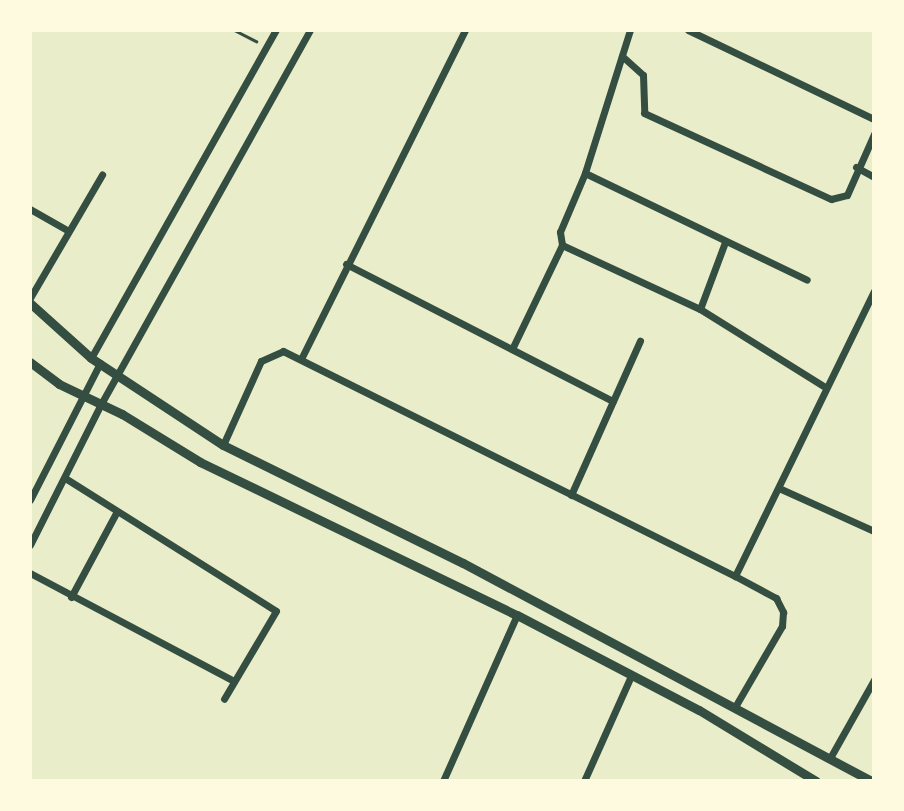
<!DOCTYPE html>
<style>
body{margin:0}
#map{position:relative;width:904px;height:811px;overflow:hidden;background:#e9edc9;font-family:"Work Sans",sans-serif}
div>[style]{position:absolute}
.path>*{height:3px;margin:-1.5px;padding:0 1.5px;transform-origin:1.5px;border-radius:1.5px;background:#344e41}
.minor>*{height:7px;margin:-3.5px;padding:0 3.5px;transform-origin:3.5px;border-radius:3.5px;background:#344e41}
.tertiary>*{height:9px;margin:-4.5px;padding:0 4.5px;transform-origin:4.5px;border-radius:4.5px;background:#344e41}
span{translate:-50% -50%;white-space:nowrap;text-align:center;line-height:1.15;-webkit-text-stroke:8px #fefae0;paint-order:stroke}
.frame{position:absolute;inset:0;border:32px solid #fefae0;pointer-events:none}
</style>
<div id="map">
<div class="path">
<i style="left:234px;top:30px;width:25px;rotate:27deg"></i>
</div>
<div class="minor">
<i style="left:630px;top:30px;width:150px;rotate:107.5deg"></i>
<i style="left:585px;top:173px;width:64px;rotate:113deg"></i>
<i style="left:560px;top:232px;width:13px;rotate:81deg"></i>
<i style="left:562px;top:245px;width:152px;rotate:24.9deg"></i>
<i style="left:700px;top:309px;width:145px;rotate:32deg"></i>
<i style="left:688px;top:30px;width:206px;rotate:25.6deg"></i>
<i style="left:622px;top:56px;width:28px;rotate:42deg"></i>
<i style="left:643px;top:75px;width:38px;rotate:88deg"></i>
<i style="left:644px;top:113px;width:206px;rotate:24.7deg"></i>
<i style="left:831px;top:199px;width:16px;rotate:-14deg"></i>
<i style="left:847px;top:195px;width:67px;rotate:-66.1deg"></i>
<i style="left:856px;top:167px;width:21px;rotate:29deg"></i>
<i style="left:585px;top:173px;width:246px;rotate:25.7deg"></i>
<i style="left:30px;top:209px;width:43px;rotate:29.6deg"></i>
<i style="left:346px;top:264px;width:300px;rotate:27.2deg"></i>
<i style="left:30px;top:298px;width:143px;rotate:-59.7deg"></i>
<i style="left:700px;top:309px;width:72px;rotate:-69.5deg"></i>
<i style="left:512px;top:349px;width:115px;rotate:-64.3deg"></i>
<i style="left:302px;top:357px;width:365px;rotate:-63.5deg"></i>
<i style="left:91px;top:358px;width:377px;rotate:-60.6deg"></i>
<i style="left:223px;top:445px;width:92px;rotate:-65.7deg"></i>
<i style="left:261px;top:361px;width:24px;rotate:-24deg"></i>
<i style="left:283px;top:351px;width:505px;rotate:26.46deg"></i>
<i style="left:735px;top:576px;width:47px;rotate:28.2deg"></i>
<i style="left:776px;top:598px;width:16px;rotate:63deg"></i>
<i style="left:783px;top:612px;width:14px;rotate:94deg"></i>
<i style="left:782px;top:626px;width:91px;rotate:120.2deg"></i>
<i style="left:65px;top:478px;width:249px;rotate:32.2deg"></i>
<i style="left:276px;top:611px;width:102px;rotate:120.6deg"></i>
<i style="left:781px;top:489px;width:102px;rotate:24.3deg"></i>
<i style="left:571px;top:495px;width:169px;rotate:-65.9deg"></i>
<i style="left:30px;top:500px;width:154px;rotate:-62.9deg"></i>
<i style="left:30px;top:545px;width:158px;rotate:-63.3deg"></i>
<i style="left:101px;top:404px;width:428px;rotate:-60.8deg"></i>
<i style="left:30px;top:573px;width:231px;rotate:27.9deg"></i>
<i style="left:735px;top:576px;width:317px;rotate:-64deg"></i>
<i style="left:71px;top:597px;width:95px;rotate:-61.8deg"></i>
<i style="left:830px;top:758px;width:90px;rotate:-60.6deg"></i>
<i style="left:443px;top:781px;width:182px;rotate:-66deg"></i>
<i style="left:584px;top:781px;width:115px;rotate:-65.9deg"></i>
</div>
<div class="tertiary">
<i style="left:30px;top:303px;width:82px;rotate:42deg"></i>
<i style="left:91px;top:358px;width:158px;rotate:33.4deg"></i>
<i style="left:223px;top:445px;width:267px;rotate:26.2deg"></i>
<i style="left:463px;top:563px;width:463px;rotate:28.1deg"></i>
<i style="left:30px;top:362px;width:36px;rotate:37deg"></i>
<i style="left:59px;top:384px;width:70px;rotate:25.5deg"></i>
<i style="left:122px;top:414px;width:92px;rotate:31.6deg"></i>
<i style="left:200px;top:462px;width:352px;rotate:25.8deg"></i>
<i style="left:517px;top:615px;width:205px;rotate:27.6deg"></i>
<i style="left:699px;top:710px;width:137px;rotate:31.3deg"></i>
</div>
<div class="frame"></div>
</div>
